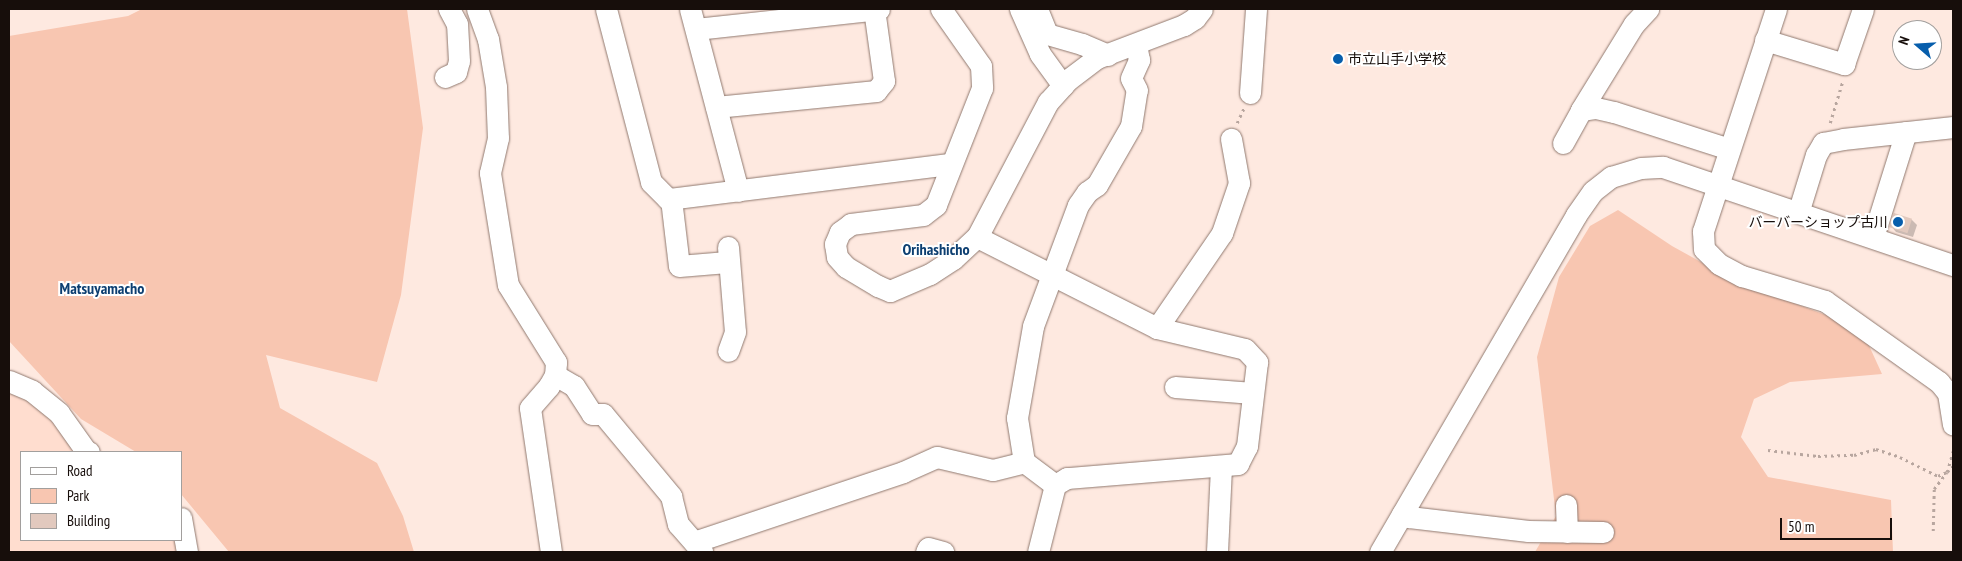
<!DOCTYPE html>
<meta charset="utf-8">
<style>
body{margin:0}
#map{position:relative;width:1962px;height:561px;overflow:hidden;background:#fee9e0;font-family:"PT Sans Narrow","Noto Sans JP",sans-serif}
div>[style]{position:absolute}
.built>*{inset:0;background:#ffddcf}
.green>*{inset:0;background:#f8c6b1}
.shadow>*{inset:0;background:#0003}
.building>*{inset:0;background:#e2c9be;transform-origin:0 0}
.path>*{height:2.5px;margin-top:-1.25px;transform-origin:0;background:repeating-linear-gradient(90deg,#b8a69f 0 2.5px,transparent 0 6.5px)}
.roads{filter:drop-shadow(0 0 1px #90796f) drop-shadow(0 0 1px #90796f)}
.minor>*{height:21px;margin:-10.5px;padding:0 10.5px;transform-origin:10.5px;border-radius:10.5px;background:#fff}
.dots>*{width:14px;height:14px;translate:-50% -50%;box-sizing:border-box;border:2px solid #fff;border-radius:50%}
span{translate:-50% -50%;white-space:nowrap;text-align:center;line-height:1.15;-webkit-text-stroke:4px #fff;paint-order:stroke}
.poi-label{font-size:14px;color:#170e0b}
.left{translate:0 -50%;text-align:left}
.right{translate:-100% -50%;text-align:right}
.quarter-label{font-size:16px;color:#0d3f71;font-weight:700}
.frame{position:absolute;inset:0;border:10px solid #170e0b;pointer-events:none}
.legend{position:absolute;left:20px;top:451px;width:162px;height:90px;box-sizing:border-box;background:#fff;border:1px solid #a29f9d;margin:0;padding:6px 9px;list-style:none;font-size:15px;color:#170e0b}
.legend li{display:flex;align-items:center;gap:10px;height:25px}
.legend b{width:25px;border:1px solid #a29f9d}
.north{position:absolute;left:1892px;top:20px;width:50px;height:50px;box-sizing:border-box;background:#fff;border:1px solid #a29f9d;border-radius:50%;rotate:289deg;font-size:14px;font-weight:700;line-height:20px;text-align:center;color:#170e0b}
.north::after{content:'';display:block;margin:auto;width:18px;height:22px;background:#075eac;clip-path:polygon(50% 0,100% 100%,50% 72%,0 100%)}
.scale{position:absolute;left:1780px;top:518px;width:112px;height:22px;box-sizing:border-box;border:2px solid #170e0b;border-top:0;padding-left:6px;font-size:15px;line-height:18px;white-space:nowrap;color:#170e0b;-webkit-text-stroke:4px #fff;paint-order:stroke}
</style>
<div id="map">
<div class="built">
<i style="clip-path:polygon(9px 389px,52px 415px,74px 452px,21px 452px,21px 540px,177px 540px,177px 552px,9px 552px)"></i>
</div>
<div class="green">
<i style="clip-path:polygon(142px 9px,407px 9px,423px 128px,401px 295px,377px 382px,266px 355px,280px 408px,377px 463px,403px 516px,414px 552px,229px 552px,181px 494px,181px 452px,136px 452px,81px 419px,9px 341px,9px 36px,128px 16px)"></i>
<i style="clip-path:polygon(1618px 210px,1672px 246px,1737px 282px,1861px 328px,1882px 374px,1790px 382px,1754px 399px,1741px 437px,1768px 477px,1891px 500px,1893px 552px,1535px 552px,1556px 516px,1537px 357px,1559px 277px,1590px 226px)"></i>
</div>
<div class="shadow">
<i style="clip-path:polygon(1895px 214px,1912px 220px,1917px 225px,1913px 237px,1896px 232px,1891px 226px)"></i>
</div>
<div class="building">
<i style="left:1894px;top:213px;width:19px;height:15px;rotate:18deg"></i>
</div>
<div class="path">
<i style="left:1237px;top:123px;width:17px;rotate:-65deg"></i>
<i style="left:1830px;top:123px;width:45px;rotate:-73.2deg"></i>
<i style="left:1768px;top:450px;width:50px;rotate:6.8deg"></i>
<i style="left:1818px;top:456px;width:36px;rotate:-2deg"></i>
<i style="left:1854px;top:455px;width:23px;rotate:-15deg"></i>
<i style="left:1876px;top:449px;width:25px;rotate:18deg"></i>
<i style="left:1900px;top:457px;width:42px;rotate:26.6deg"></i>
<i style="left:1938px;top:476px;width:10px;rotate:-24deg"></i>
<i style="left:1947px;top:472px;width:8px;rotate:-45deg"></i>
<i style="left:1933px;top:531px;width:42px;rotate:-88.6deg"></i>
<i style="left:1934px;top:489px;width:21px;rotate:-53deg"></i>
<i style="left:1947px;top:472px;width:22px;rotate:-74deg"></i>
</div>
<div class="roads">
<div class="minor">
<i style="left:477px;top:9px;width:32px;rotate:70deg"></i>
<i style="left:488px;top:39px;width:49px;rotate:80.5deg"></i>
<i style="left:496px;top:87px;width:51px;rotate:87.8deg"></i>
<i style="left:498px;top:138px;width:36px;rotate:103deg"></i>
<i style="left:490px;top:173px;width:113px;rotate:80.9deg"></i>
<i style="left:508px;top:285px;width:91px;rotate:58.1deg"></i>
<i style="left:556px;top:362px;width:13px;rotate:94deg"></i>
<i style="left:555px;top:375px;width:13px;rotate:119deg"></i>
<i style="left:549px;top:386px;width:29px;rotate:131deg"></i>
<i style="left:530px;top:408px;width:146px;rotate:81.7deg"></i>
<i style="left:606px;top:9px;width:179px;rotate:75.4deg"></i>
<i style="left:651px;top:182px;width:24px;rotate:45deg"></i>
<i style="left:668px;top:199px;width:285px;rotate:-7.1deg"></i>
<i style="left:690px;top:9px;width:188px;rotate:75.2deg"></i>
<i style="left:941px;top:9px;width:70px;rotate:54.9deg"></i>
<i style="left:981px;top:66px;width:22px;rotate:87deg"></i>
<i style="left:982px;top:88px;width:126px;rotate:111.5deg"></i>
<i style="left:936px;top:205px;width:16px;rotate:142deg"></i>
<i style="left:923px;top:215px;width:73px;rotate:172.9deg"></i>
<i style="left:851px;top:224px;width:14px;rotate:144deg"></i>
<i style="left:840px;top:232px;width:13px;rotate:113deg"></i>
<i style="left:835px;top:244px;width:13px;rotate:81deg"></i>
<i style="left:837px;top:257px;width:13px;rotate:48deg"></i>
<i style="left:846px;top:267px;width:37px;rotate:31deg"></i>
<i style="left:878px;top:286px;width:13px;rotate:23deg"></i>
<i style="left:890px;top:291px;width:43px;rotate:-23deg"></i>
<i style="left:930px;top:274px;width:27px;rotate:-33deg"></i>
<i style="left:953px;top:259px;width:33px;rotate:-43deg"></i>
<i style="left:977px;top:237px;width:153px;rotate:-62.3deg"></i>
<i style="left:1048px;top:102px;width:31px;rotate:-48deg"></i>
<i style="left:1069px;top:79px;width:35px;rotate:-37deg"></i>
<i style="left:1097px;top:58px;width:93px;rotate:-20.8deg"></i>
<i style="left:1184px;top:25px;width:13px;rotate:-32deg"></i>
<i style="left:1195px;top:18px;width:11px;rotate:-52deg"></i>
<i style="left:1020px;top:9px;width:49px;rotate:66deg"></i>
<i style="left:1040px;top:54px;width:39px;rotate:54deg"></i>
<i style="left:1037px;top:9px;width:27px;rotate:68deg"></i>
<i style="left:1047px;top:34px;width:36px;rotate:16deg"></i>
<i style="left:1082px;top:44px;width:28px;rotate:23deg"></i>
<i style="left:1776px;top:9px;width:234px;rotate:108.2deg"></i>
<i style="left:1703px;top:231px;width:18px;rotate:87deg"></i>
<i style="left:1704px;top:249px;width:21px;rotate:45deg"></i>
<i style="left:1719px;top:264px;width:26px;rotate:28deg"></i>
<i style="left:1742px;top:276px;width:87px;rotate:16.8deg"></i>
<i style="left:1825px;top:301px;width:140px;rotate:35.4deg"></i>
<i style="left:1939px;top:382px;width:14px;rotate:51deg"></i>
<i style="left:1948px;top:393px;width:32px;rotate:81deg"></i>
<i style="left:696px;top:29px;width:184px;rotate:-6.2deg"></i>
<i style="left:1765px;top:40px;width:83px;rotate:16.9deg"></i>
<i style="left:1844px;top:64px;width:58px;rotate:-70.9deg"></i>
<i style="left:445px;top:77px;width:12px;rotate:-24deg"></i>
<i style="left:456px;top:72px;width:11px;rotate:-75deg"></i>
<i style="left:459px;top:61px;width:37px;rotate:-93deg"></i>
<i style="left:457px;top:24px;width:17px;rotate:-118deg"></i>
<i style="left:1250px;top:93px;width:84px;rotate:-85.9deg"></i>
<i style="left:716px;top:107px;width:161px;rotate:-5.7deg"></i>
<i style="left:876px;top:91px;width:13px;rotate:-51deg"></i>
<i style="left:884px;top:81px;width:73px;rotate:-97.9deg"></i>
<i style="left:1581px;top:110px;width:101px;rotate:-58.4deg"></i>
<i style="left:1634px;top:24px;width:21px;rotate:-47deg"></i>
<i style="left:1563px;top:143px;width:38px;rotate:-61deg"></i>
<i style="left:1581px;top:110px;width:15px;rotate:-8deg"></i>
<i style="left:1596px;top:108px;width:18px;rotate:13deg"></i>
<i style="left:1614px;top:112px;width:121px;rotate:17.8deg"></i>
<i style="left:671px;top:199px;width:67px;rotate:83.2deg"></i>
<i style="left:679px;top:266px;width:48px;rotate:-4.8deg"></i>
<i style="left:1798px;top:213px;width:61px;rotate:-72.8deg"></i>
<i style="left:1816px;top:155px;width:14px;rotate:-60deg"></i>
<i style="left:1823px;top:143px;width:20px;rotate:-11deg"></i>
<i style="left:1843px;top:139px;width:111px;rotate:-6.2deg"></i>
<i style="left:977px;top:237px;width:202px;rotate:26.8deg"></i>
<i style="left:1157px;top:328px;width:90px;rotate:13.4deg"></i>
<i style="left:1245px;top:349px;width:18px;rotate:47deg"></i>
<i style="left:1257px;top:362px;width:85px;rotate:96.8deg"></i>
<i style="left:1247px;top:446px;width:20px;rotate:117deg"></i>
<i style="left:1238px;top:464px;width:172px;rotate:175.3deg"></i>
<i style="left:1067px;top:478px;width:14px;rotate:150deg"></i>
<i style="left:1055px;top:485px;width:69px;rotate:104.2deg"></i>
<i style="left:1873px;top:237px;width:110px;rotate:-72.6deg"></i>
<i style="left:728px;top:247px;width:85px;rotate:85.3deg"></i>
<i style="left:735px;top:332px;width:20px;rotate:110deg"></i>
<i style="left:1157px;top:328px;width:115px;rotate:-55.6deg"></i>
<i style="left:1222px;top:233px;width:53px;rotate:-71.2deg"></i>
<i style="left:1239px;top:183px;width:45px;rotate:-100.3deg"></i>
<i style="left:555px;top:375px;width:22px;rotate:30deg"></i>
<i style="left:574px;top:386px;width:33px;rotate:57deg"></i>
<i style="left:592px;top:414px;width:11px"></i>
<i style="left:603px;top:414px;width:107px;rotate:50.3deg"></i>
<i style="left:671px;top:496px;width:29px;rotate:76deg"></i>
<i style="left:678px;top:524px;width:37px;rotate:49deg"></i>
<i style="left:9px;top:381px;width:25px;rotate:23deg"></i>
<i style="left:32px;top:391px;width:35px;rotate:39deg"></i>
<i style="left:59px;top:413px;width:47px;rotate:54.6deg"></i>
<i style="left:86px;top:451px;width:3px;rotate:18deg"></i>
<i style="left:1175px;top:387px;width:78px;rotate:4.4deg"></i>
<i style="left:1055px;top:485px;width:39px;rotate:-143deg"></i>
<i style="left:1024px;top:462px;width:45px;rotate:-99deg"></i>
<i style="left:1017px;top:418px;width:93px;rotate:-80.1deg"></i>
<i style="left:1033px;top:326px;width:129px;rotate:-69.6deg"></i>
<i style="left:1078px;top:205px;width:16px;rotate:-55deg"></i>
<i style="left:1087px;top:192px;width:12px;rotate:-35deg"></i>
<i style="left:1097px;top:185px;width:68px;rotate:-60deg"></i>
<i style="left:1131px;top:126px;width:36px;rotate:-81deg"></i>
<i style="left:1137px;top:90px;width:13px;rotate:-117deg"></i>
<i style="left:1131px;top:78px;width:20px;rotate:-66deg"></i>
<i style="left:1139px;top:60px;width:16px;rotate:-101deg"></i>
<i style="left:1566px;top:505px;width:27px;rotate:88deg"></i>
<i style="left:1402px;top:514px;width:8px;rotate:23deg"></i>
<i style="left:1409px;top:517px;width:120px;rotate:6.7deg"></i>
<i style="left:1528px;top:531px;width:75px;rotate:0.8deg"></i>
<i style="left:181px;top:518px;width:35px;rotate:80deg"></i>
<i style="left:694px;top:542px;width:220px;rotate:-18.5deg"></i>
<i style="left:903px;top:472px;width:37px;rotate:-24deg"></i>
<i style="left:937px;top:457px;width:57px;rotate:13.1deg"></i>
<i style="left:993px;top:470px;width:32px;rotate:-14deg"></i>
<i style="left:926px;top:552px;width:4px;rotate:-63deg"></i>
<i style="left:928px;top:548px;width:16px;rotate:15deg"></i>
<i style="left:1217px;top:552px;width:86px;rotate:-87.3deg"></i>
<i style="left:1380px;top:552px;width:390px;rotate:-59.8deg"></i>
<i style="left:1576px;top:215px;width:29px;rotate:-55deg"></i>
<i style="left:1593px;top:191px;width:23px;rotate:-38deg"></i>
<i style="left:1611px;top:177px;width:31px;rotate:-17deg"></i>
<i style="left:1641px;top:168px;width:22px;rotate:-3deg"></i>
<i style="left:1663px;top:167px;width:306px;rotate:18.7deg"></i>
</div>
</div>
<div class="dots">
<i style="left:1338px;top:59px;background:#075eac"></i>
<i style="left:1898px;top:222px;background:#075eac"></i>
</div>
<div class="poi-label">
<span class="left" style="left:1348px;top:59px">市立山手小学校</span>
<span class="right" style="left:1888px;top:222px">バーバーショップ古川</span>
</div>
<div class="quarter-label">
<span style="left:936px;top:249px">Orihashicho</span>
<span style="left:102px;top:288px">Matsuyamacho</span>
</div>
<div class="frame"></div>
<ul class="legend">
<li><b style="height:6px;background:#fff"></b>Road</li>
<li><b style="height:14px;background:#f8c6b1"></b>Park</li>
<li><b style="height:14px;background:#e2c9be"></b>Building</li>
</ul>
<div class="north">N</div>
<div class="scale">50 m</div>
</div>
